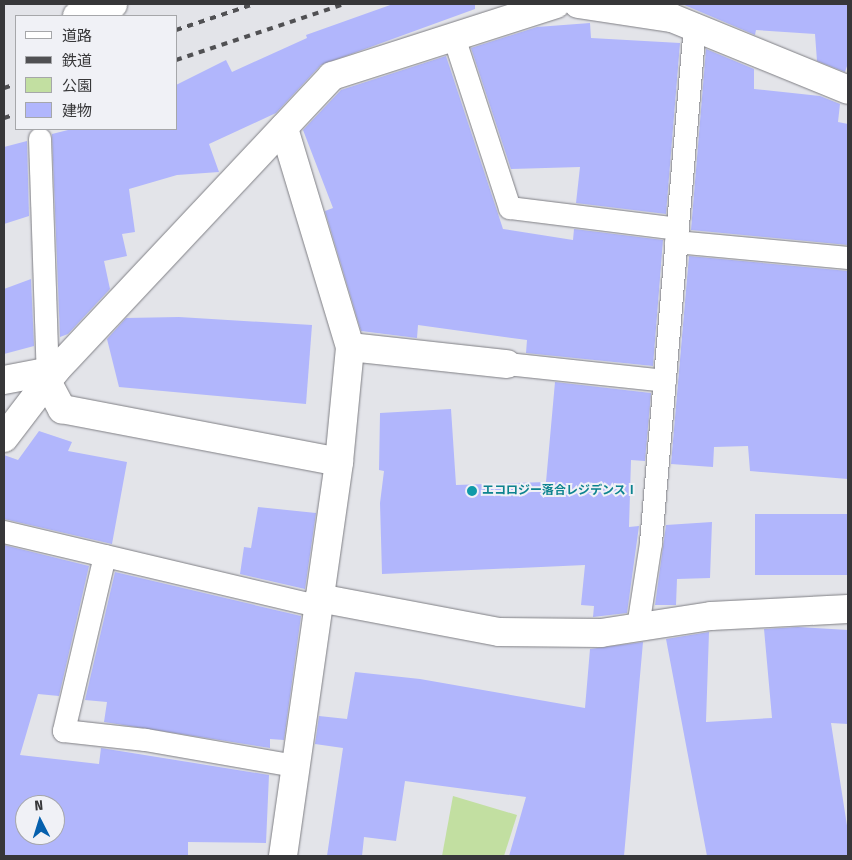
<!DOCTYPE html>
<meta charset="utf-8">
<style>
body{margin:0}
#map{position:relative;width:852px;height:860px;overflow:hidden;background:#e3e4e9;font-family:"Fira Sans Condensed","Noto Sans JP",sans-serif}
div>[style]{position:absolute}
.green>*{inset:0;background:#c2dfa1}
.building>*{inset:0;background:#b1b6fc;transform-origin:0 0}
.roads{filter:drop-shadow(0 0 1px #7f7f84) drop-shadow(0 0 1px #7f7f84)}
.service>*{height:22px;margin:-11px;padding:0 11px;transform-origin:11px;border-radius:11px;background:#fff}
.minor>*{height:28px;margin:-14px;padding:0 14px;transform-origin:14px;border-radius:14px;background:#fff}
.rail>*{height:4px;margin-top:-2px;transform-origin:0;background:repeating-linear-gradient(90deg,#505053 0 6px,transparent 0 12px)}
.dots>*{width:14px;height:14px;translate:-50% -50%;box-sizing:border-box;border:2px solid #f0f1f6;border-radius:50%}
span{translate:-50% -50%;white-space:nowrap;text-align:center;line-height:1.15;-webkit-text-stroke:4px #f0f1f6;paint-order:stroke}
.culture-label{font-size:12px;color:#0d838f;font-weight:700}
.left{translate:0 -50%;text-align:left}
.frame{position:absolute;inset:0;border:5px solid #373739;pointer-events:none}
.legend{position:absolute;left:15px;top:15px;width:162px;height:115px;box-sizing:border-box;background:#f0f1f6;border:1px solid #a6a7aa;margin:0;padding:6px 9px;list-style:none;font-size:15px;color:#373739}
.legend li{display:flex;align-items:center;gap:10px;height:25px}
.legend b{width:25px;border:1px solid #a6a7aa}
.north{position:absolute;left:15px;top:795px;width:50px;height:50px;box-sizing:border-box;background:#f0f1f6;border:1px solid #a6a7aa;border-radius:50%;rotate:355deg;font-size:14px;font-weight:700;line-height:20px;text-align:center;color:#373739}
.north::after{content:'';display:block;margin:auto;width:18px;height:22px;background:#0660ad;clip-path:polygon(50% 0,100% 100%,50% 72%,0 100%)}
</style>
<div id="map">
<div class="green">
<i style="clip-path:polygon(453px 796px,517px 815px,504px 856px,442px 856px)"></i>
</div>
<div class="building">
<i style="clip-path:polygon(393px 4px,475px 4px,475px 9px,321px 65px,276px 113px,209px 144px,219px 172px,177px 175px,129px 189px,135px 232px,122px 234px,127px 256px,104px 261px,110px 289px,68px 334px,60px 337px,52px 134px,72px 129px,176px 129px,176px 85px,226px 60px,232px 72px,307px 38px,306px 35px)"></i>
<i style="clip-path:polygon(682px 4px,848px 4px,848px 63px,845px 72px,817px 61px,815px 34px,756px 30px,755px 35px)"></i>
<i style="clip-path:polygon(590px 23px,591px 38px,680px 43px,666px 214px,576px 203px,580px 167px,511px 169px,471px 48px,537px 27px)"></i>
<i style="clip-path:polygon(706px 49px,754px 69px,754px 89px,820px 96px,840px 104px,838px 122px,848px 124px,848px 245px,691px 230px)"></i>
<i style="clip-path:polygon(446px 56px,503px 229px,573px 240px,574px 229px,663px 240px,653px 366px,526px 353px,527px 340px,418px 325px,417px 338px,361px 331px,325px 211px,333px 208px,303px 130px,341px 90px)"></i>
<i style="clip-path:polygon(27px 141px,29px 216px,4px 224px,4px 147px)"></i>
<i style="clip-path:polygon(689px 256px,848px 271px,848px 479px,750px 471px,748px 446px,714px 447px,713px 467px,671px 464px)"></i>
<i style="clip-path:polygon(31px 279px,34px 346px,4px 354px,4px 289px)"></i>
<i style="clip-path:polygon(179px 317px,312px 325px,306px 404px,119px 387px,107px 339px,126px 318px)"></i>
<i style="clip-path:polygon(555px 382px,651px 393px,645px 461px,631px 460px,629px 527px,639px 526px,627px 613px,593px 617px,594px 606px,581px 605px,585px 565px,382px 574px,380px 503px,384px 471px,379px 470px,380px 413px,451px 409px,456px 485px,546px 482px)"></i>
<i style="clip-path:polygon(39px 431px,72px 442px,68px 451px,127px 462px,112px 544px,4px 519px,4px 455px,18px 460px)"></i>
<i style="clip-path:polygon(258px 507px,316px 513px,305px 589px,240px 574px,244px 547px,251px 548px)"></i>
<i style="left:848px;top:514px;width:61px;height:93px;rotate:90deg"></i>
<i style="clip-path:polygon(712px 522px,710px 578px,677px 579px,676px 605px,655px 605px,666px 525px)"></i>
<i style="clip-path:polygon(evenodd,4px 545px,89px 566px,59px 696px,38px 694px,20px 755px,99px 764px,101px 748px,269px 775px,266px 843px,188px 842px,188px 856px,4px 856px,4px 545px,25px 805px,55px 805px,55px 835px,25px 835px,25px 805px)"></i>
<i style="clip-path:polygon(115px 572px,301px 616px,284px 740px,270px 739px,270px 748px,104px 722px,107px 702px,85px 700px)"></i>
<i style="clip-path:polygon(798px 627px,848px 630px,848px 724px,831px 723px,848px 832px,848px 856px,707px 856px,666px 639px,709px 632px,706px 722px,772px 718px,764px 629px)"></i>
<i style="clip-path:polygon(643px 642px,624px 856px,509px 856px,526px 797px,405px 781px,396px 841px,364px 837px,362px 856px,327px 856px,343px 748px,315px 744px,319px 716px,347px 719px,355px 672px,420px 679px,585px 708px,590px 649px)"></i>
</div>
<div class="roads">
<div class="service">
<i style="left:454px;top:37px;width:180px;rotate:71.9deg"></i>
<i style="left:510px;top:208px;width:169px;rotate:7.1deg"></i>
<i style="left:40px;top:139px;width:244px;rotate:88.1deg"></i>
<i style="left:676px;top:242px;width:173px;rotate:5.3deg"></i>
<i style="left:507px;top:364px;width:159px;rotate:6.1deg"></i>
<i style="left:4px;top:532px;width:323px;rotate:13.3deg"></i>
<i style="left:105px;top:556px;width:180px;rotate:103.2deg"></i>
<i style="left:64px;top:731px;width:82px;rotate:6.3deg"></i>
<i style="left:146px;top:740px;width:151px;rotate:9.9deg"></i>
<i style="left:638px;top:627px;width:85px;rotate:-81.2deg"></i>
<i style="left:651px;top:543px;width:520px;rotate:-85.14deg"></i>
</div>
<div class="minor">
<i style="left:578px;top:4px;width:95px;rotate:8.5deg"></i>
<i style="left:672px;top:18px;width:190px;rotate:22.2deg"></i>
<i style="left:77px;top:16px;width:38px;rotate:-18deg"></i>
<i style="left:350px;top:347px;width:158px;rotate:6.2deg"></i>
<i style="left:4px;top:380px;width:53px;rotate:-10.9deg"></i>
<i style="left:48px;top:383px;width:30px;rotate:62deg"></i>
<i style="left:62px;top:409px;width:282px;rotate:10.8deg"></i>
<i style="left:4px;top:438px;width:86px;rotate:-52.6deg"></i>
<i style="left:56px;top:370px;width:403px;rotate:-46.8deg"></i>
<i style="left:332px;top:76px;width:235px;rotate:-17.8deg"></i>
<i style="left:319px;top:598px;width:183px;rotate:10.7deg"></i>
<i style="left:499px;top:632px;width:102px;rotate:0.6deg"></i>
<i style="left:601px;top:633px;width:111px;rotate:-8.8deg"></i>
<i style="left:711px;top:616px;width:137px;rotate:-2.9deg"></i>
<i style="left:283px;top:856px;width:398px;rotate:-81.9deg"></i>
<i style="left:339px;top:462px;width:116px;rotate:-84.5deg"></i>
<i style="left:350px;top:347px;width:229px;rotate:-106.8deg"></i>
</div>
</div>
<div class="rail">
<i style="left:176px;top:30px;width:82px;rotate:-18.4deg"></i>
<i style="left:176px;top:60px;width:177px;rotate:-18.4deg"></i>
<i style="left:4px;top:88px;width:13px;rotate:-18deg"></i>
<i style="left:4px;top:118px;width:13px;rotate:-18deg"></i>
</div>
<div class="dots">
<i style="left:472px;top:491px;background:#0f9aa8"></i>
</div>
<div class="culture-label">
<span class="left" style="left:482px;top:491px">エコロジー落合レジデンスⅠ</span>
</div>
<div class="frame"></div>
<ul class="legend">
<li><b style="height:6px;background:#fff"></b>道路</li>
<li><b style="height:6px;background:#505053"></b>鉄道</li>
<li><b style="height:14px;background:#c2dfa1"></b>公園</li>
<li><b style="height:14px;background:#b1b6fc"></b>建物</li>
</ul>
<div class="north">N</div>
</div>
